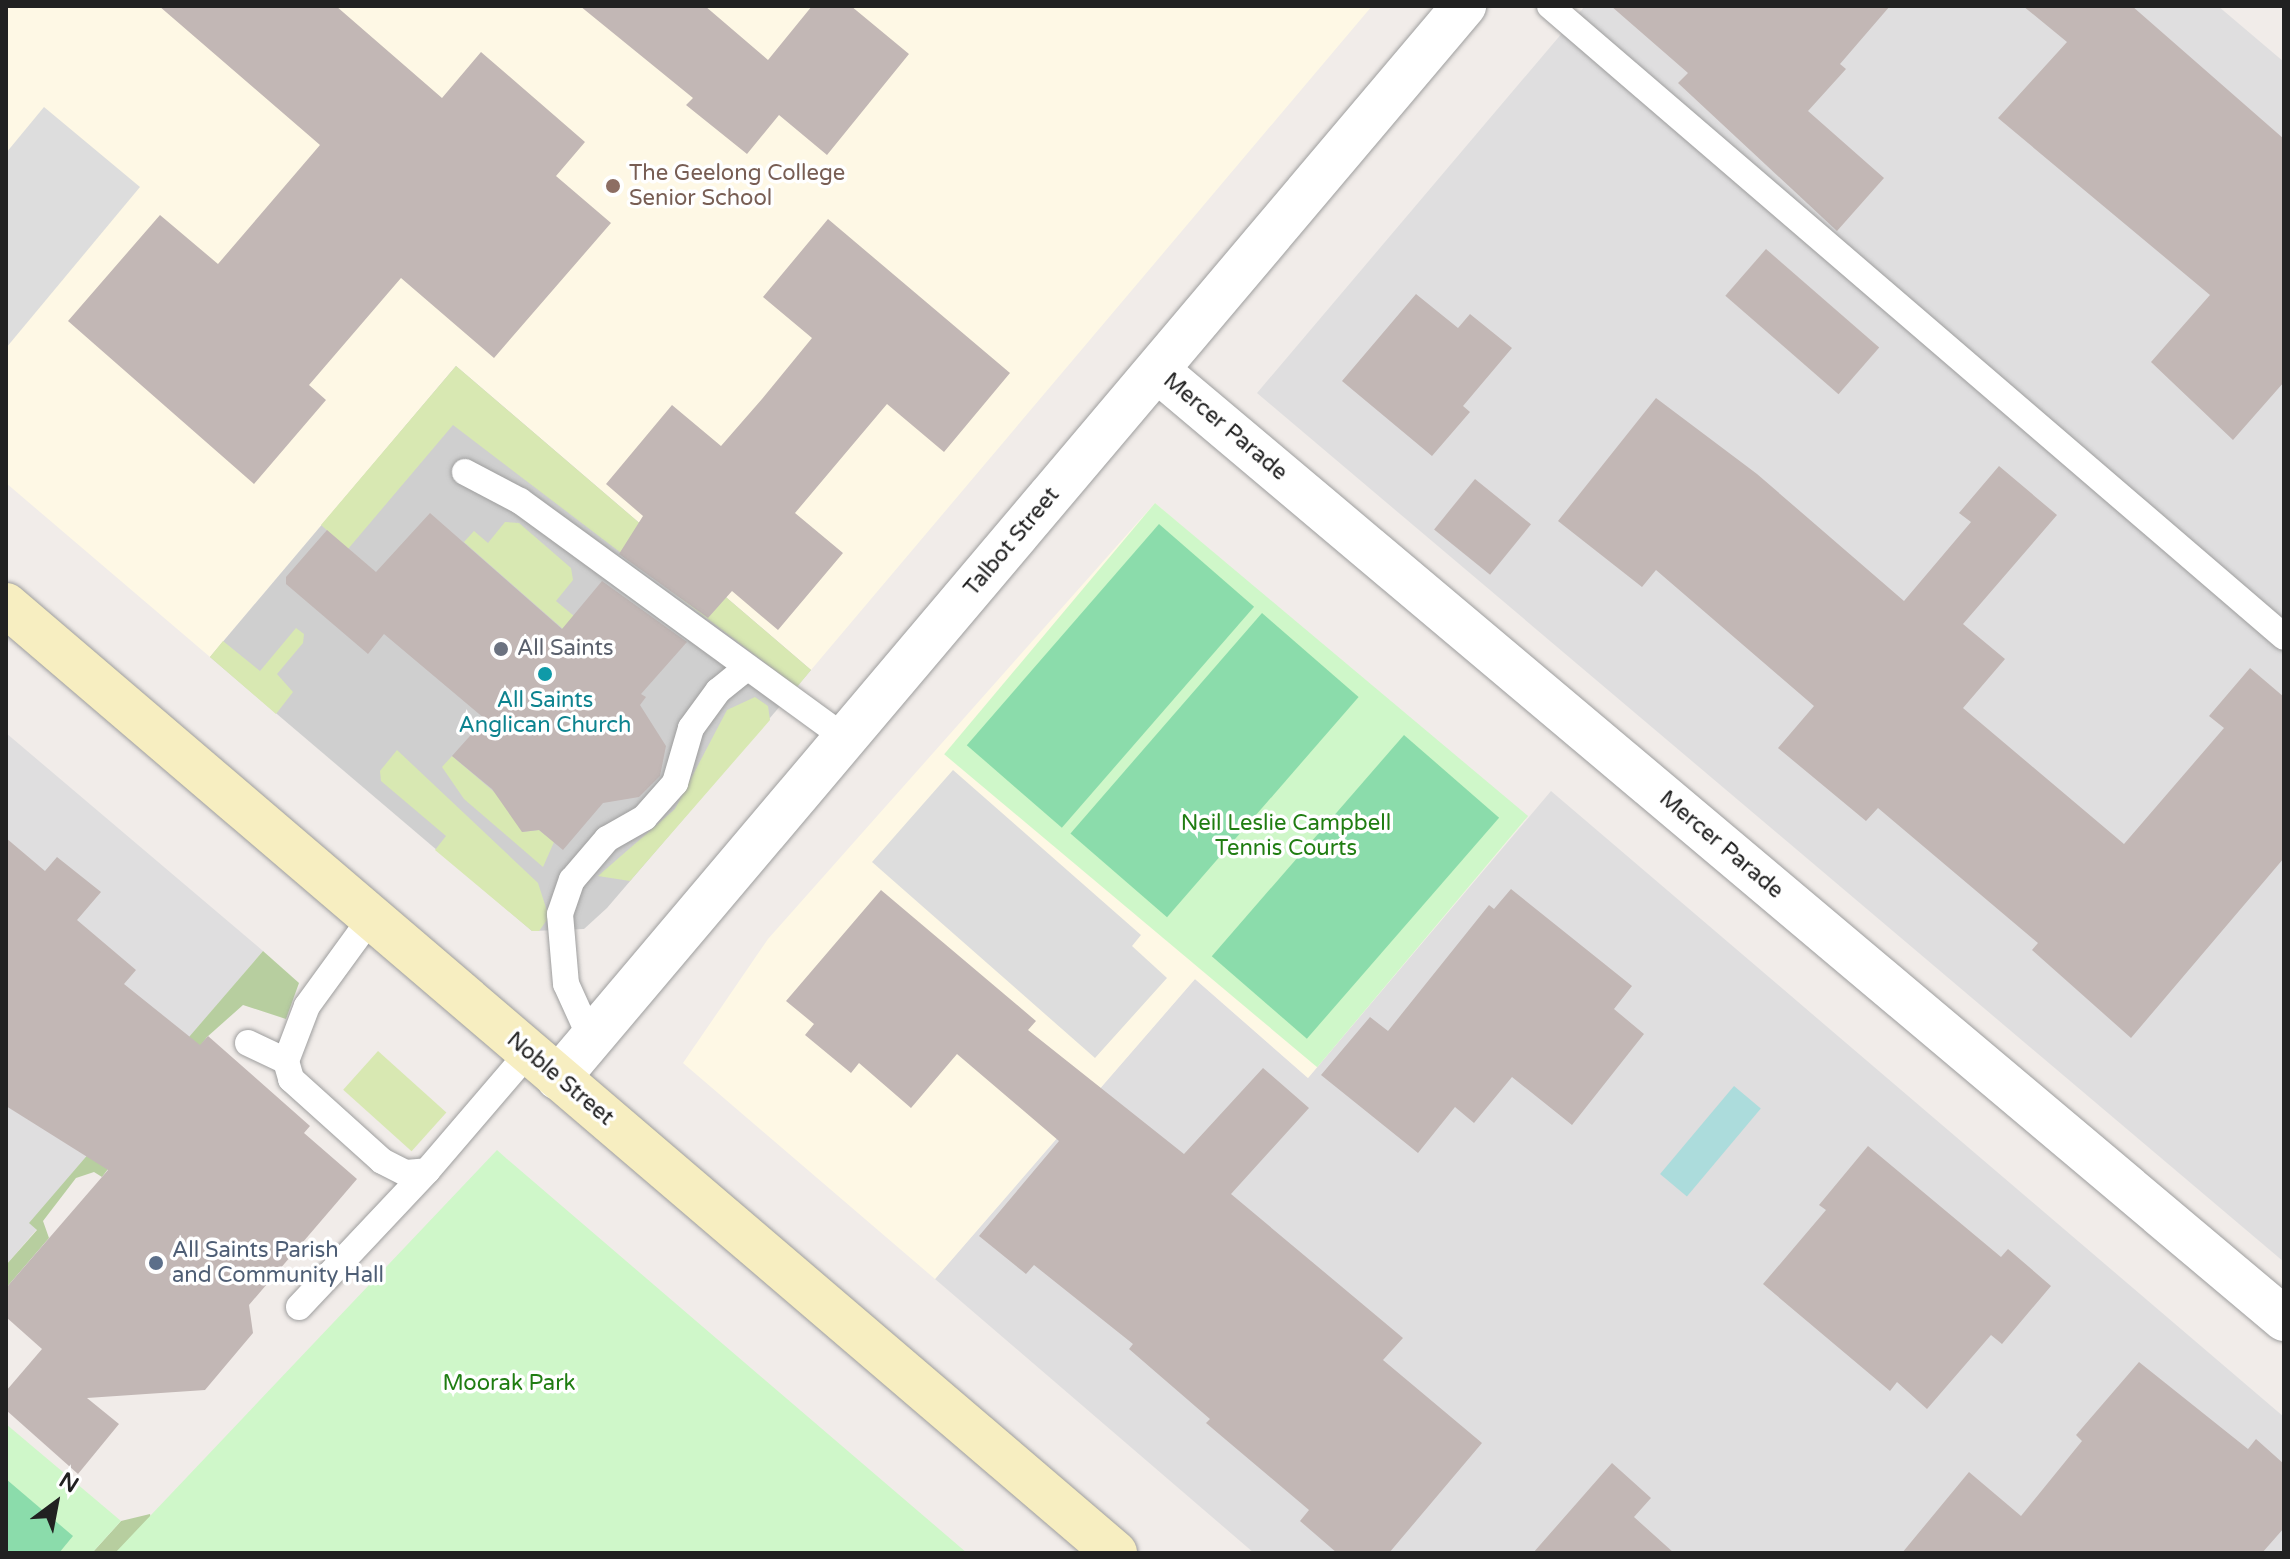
<!DOCTYPE html>
<style>
body{margin:0}
#map{position:relative;width:2290px;height:1559px;overflow:hidden;background:#f1ece9;font-family:"Varela Round",sans-serif}
div>[style]{position:absolute}
.residential>*{inset:0;background:#dfdedf}
.education>*{inset:0;background:#fef8e5}
.religious>*{inset:0;background:#cfcfcf}
.grass>*{inset:0;background:#d8e8b2;transform-origin:0 0}
.forest>*{inset:0;background:#b7ce9f}
.park>*{inset:0;background:#cff7c9;transform-origin:0 0}
.pitch>*{inset:0;background:#8bdcab;transform-origin:0 0}
.parking>*{inset:0;background:#ddd}
.water>*{inset:0;background:#acdcdc;transform-origin:0 0}
.building>*{inset:0;background:#c2b7b5;transform-origin:0 0}
.roads{filter:drop-shadow(0 0 2px #9e9e9e) drop-shadow(0 0 2px #9e9e9e)}
.lane>*{height:26px;margin:-13px;padding:0 13px;transform-origin:13px;border-radius:13px;background:#fff}
.street>*{height:44px;margin:-22px;padding:0 22px;transform-origin:22px;border-radius:22px;background:#fff}
.secondary>*{height:44px;margin:-22px;padding:0 22px;transform-origin:22px;border-radius:22px;background:#f7eec1}
.dots>*{width:22px;height:22px;translate:-50% -50%;box-sizing:border-box;border:4px solid #fff;border-radius:50%}
span{translate:-50% -50%;white-space:nowrap;text-align:center;line-height:1.15;-webkit-text-stroke:7px #fff;paint-order:stroke}
.education-label{font-size:22px;color:#785e54}
.left{translate:0 -50%;text-align:left}
.street-label{font-size:22px;color:#212121}
.worship-label{font-size:22px;color:#5b616d}
.culture-label{font-size:22px;color:#0d838f}
.park-label{font-size:22px;color:#207d12}
.service-label{font-size:22px;color:#4e5e75}
.frame{position:absolute;inset:0;border:8px solid #212121;pointer-events:none}
.north{position:absolute;left:16px;top:1463px;width:80px;height:80px;-webkit-text-stroke:6px #fff;paint-order:stroke;rotate:32deg;font-size:22px;font-weight:700;line-height:32px;text-align:center;color:#212121}
.north::after{content:'';display:block;margin:auto;width:28px;height:36px;background:#212121;clip-path:polygon(50% 0,100% 100%,50% 72%,0 100%)}
</style>
<div id="map">
<div class="residential">
<i style="clip-path:polygon(1585px 6px,2218px 6px,2284px 62px,2284px 1262px,1257px 393px)"></i>
<i style="clip-path:polygon(6px 733px,263px 951px,30px 1223px,37px 1229px,6px 1265px)"></i>
<i style="clip-path:polygon(1551px 791px,2284px 1417px,2284px 1553px,1254px 1553px,935px 1279px,1195px 979px,1308px 1078px)"></i>
</div>
<div class="education">
<i style="clip-path:polygon(6px 6px,1372px 6px,811px 670px,456px 366px,210px 657px,6px 483px)"></i>
<i style="clip-path:polygon(1155px 503px,1526px 819px,1308px 1078px,1195px 979px,935px 1279px,683px 1063px,768px 939px)"></i>
</div>
<div class="religious">
<i style="clip-path:polygon(456px 366px,811px 670px,607px 908px,584px 929px,532px 931px,210px 657px)"></i>
</div>
<div class="grass">
<i style="clip-path:polygon(456px 366px,811px 670px,797px 687px,453px 425px,348px 549px,321px 525px)"></i>
<i style="clip-path:polygon(505px 522px,519px 523px,571px 568px,573px 580px,556px 601px,574px 616px,563px 629px,464px 542px,474px 531px,488px 543px)"></i>
<i style="clip-path:polygon(296px 628px,304px 634px,303px 643px,277px 674px,293px 692px,276px 714px,210px 657px,223px 641px,260px 671px)"></i>
<i style="clip-path:polygon(755px 697px,768px 706px,770px 720px,630px 881px,598px 876px,675px 809px,727px 710px)"></i>
<i style="clip-path:polygon(397px 750px,538px 883px,549px 917px,539px 931px,532px 931px,435px 850px,446px 836px,381px 781px,380px 771px)"></i>
<i style="clip-path:polygon(452px 756px,520px 814px,522px 832px,539px 830px,554px 842px,543px 867px,464px 799px,442px 767px)"></i>
<i style="left:378px;top:1051px;width:92px;height:52px;rotate:42deg"></i>
</div>
<div class="forest">
<i style="clip-path:polygon(263px 951px,299px 983px,286px 1019px,243px 1005px,207px 1037px,102px 1177px,94px 1172px,76px 1178px,43px 1221px,49px 1238px,6px 1288px,6px 1265px,37px 1230px,29px 1223px)"></i>
<i style="clip-path:polygon(150px 1514px,157px 1553px,92px 1553px,121px 1521px)"></i>
</div>
<div class="park">
<i style="left:1155px;top:503px;width:487px;height:328px;rotate:40deg"></i>
<i style="clip-path:polygon(497px 1150px,507px 1159px,967px 1553px,115px 1553px)"></i>
<i style="clip-path:polygon(6px 1424px,121px 1521px,92px 1553px,6px 1553px)"></i>
</div>
<div class="pitch">
<i style="left:1159px;top:524px;width:126px;height:293px;rotate:41deg"></i>
<i style="left:1262px;top:613px;width:128px;height:292px;rotate:41deg"></i>
<i style="left:1404px;top:735px;width:126px;height:293px;rotate:41deg"></i>
<i style="clip-path:polygon(6px 1479px,73px 1536px,59px 1553px,6px 1553px)"></i>
</div>
<div class="parking">
<i style="clip-path:polygon(44px 107px,140px 187px,6px 348px,6px 153px)"></i>
<i style="clip-path:polygon(953px 770px,1141px 935px,1132px 946px,1167px 978px,1095px 1058px,872px 862px)"></i>
</div>
<div class="water">
<i style="left:1734px;top:1086px;width:35px;height:115px;rotate:40deg"></i>
</div>
<div class="building">
<i style="clip-path:polygon(159px 6px,336px 6px,442px 98px,481px 52px,585px 142px,556px 176px,611px 223px,494px 358px,401px 278px,309px 385px,326px 400px,254px 484px,68px 321px,160px 215px,218px 264px,320px 145px)"></i>
<i style="clip-path:polygon(580px 6px,705px 6px,768px 60px,812px 6px,851px 6px,909px 54px,827px 155px,779px 115px,747px 154px,686px 105px,693px 98px)"></i>
<i style="clip-path:polygon(1611px 6px,1890px 6px,1840px 64px,1846px 69px,1808px 111px,1884px 178px,1837px 231px,1678px 83px,1688px 73px)"></i>
<i style="clip-path:polygon(2023px 6px,2132px 6px,2284px 139px,2284px 382px,2233px 440px,2151px 362px,2210px 295px,1998px 118px,2067px 42px)"></i>
<i style="clip-path:polygon(828px 219px,1010px 373px,944px 452px,887px 404px,795px 513px,843px 553px,778px 630px,732px 591px,708px 618px,619px 554px,643px 516px,606px 484px,672px 405px,721px 446px,762px 399px,812px 338px,763px 297px)"></i>
<i style="left:1766px;top:249px;width:150px;height:62px;rotate:41deg"></i>
<i style="clip-path:polygon(1416px 294px,1458px 328px,1470px 314px,1512px 348px,1463px 406px,1470px 412px,1432px 456px,1342px 381px)"></i>
<i style="clip-path:polygon(1656px 398px,1757px 474px,1904px 601px,1971px 522px,1959px 513px,1999px 466px,2057px 515px,1963px 624px,2005px 659px,1963px 708px,2124px 844px,2224px 728px,2209px 716px,2250px 668px,2284px 697px,2284px 858px,2131px 1038px,2032px 950px,2038px 943px,1878px 808px,1866px 821px,1778px 748px,1814px 706px,1656px 570px,1642px 587px,1558px 521px)"></i>
<i style="left:1475px;top:479px;width:72px;height:65px;rotate:39deg"></i>
<i style="clip-path:polygon(430px 513px,562px 629px,602px 581px,687px 642px,641px 694px,646px 697px,640px 705px,666px 746px,660px 776px,639px 797px,603px 803px,563px 850px,539px 830px,522px 832px,492px 789px,452px 756px,485px 719px,384px 634px,368px 654px,286px 584px,286px 577px,327px 530px,376px 572px)"></i>
<i style="clip-path:polygon(6px 838px,45px 871px,57px 857px,101px 892px,77px 920px,136px 970px,124px 984px,200px 1045px,208px 1036px,310px 1126px,304px 1133px,357px 1179px,249px 1305px,253px 1333px,205px 1390px,87px 1398px,119px 1424px,78px 1474px,6px 1410px,6px 1391px,42px 1349px,6px 1317px,6px 1288px,108px 1170px,6px 1106px)"></i>
<i style="clip-path:polygon(1511px 889px,1632px 986px,1614px 1009px,1644px 1034px,1572px 1125px,1512px 1077px,1474px 1123px,1455px 1107px,1418px 1153px,1321px 1075px,1370px 1017px,1388px 1031px,1489px 905px,1494px 909px)"></i>
<i style="clip-path:polygon(881px 890px,1036px 1021px,1028px 1030px,1184px 1154px,1263px 1068px,1309px 1108px,1231px 1194px,1403px 1338px,1383px 1360px,1482px 1443px,1389px 1553px,1337px 1553px,1300px 1521px,1309px 1510px,1206px 1423px,1210px 1419px,1129px 1349px,1133px 1344px,1034px 1265px,1026px 1274px,979px 1236px,1059px 1141px,957px 1054px,911px 1108px,859px 1063px,851px 1073px,805px 1035px,814px 1024px,786px 1001px)"></i>
<i style="clip-path:polygon(1868px 1146px,2001px 1257px,2008px 1249px,2051px 1286px,2002px 1344px,1991px 1335px,1927px 1409px,1897px 1382px,1890px 1391px,1763px 1284px,1826px 1210px,1819px 1205px)"></i>
<i style="clip-path:polygon(2139px 1362px,2248px 1449px,2256px 1439px,2284px 1464px,2284px 1528px,2262px 1553px,1902px 1553px,1969px 1472px,2021px 1516px,2082px 1441px,2076px 1435px)"></i>
<i style="clip-path:polygon(1612px 1463px,1651px 1498px,1634px 1517px,1674px 1553px,1533px 1553px)"></i>
</div>
<div class="roads">
<div class="lane">
<i style="left:1550px;top:6px;width:968px;rotate:40.68deg"></i>
<i style="left:465px;top:472px;width:62px;rotate:27.8deg"></i>
<i style="left:520px;top:501px;width:402px;rotate:36.1deg"></i>
<i style="left:371px;top:918px;width:109px;rotate:126deg"></i>
<i style="left:307px;top:1006px;width:59px;rotate:110.9deg"></i>
<i style="left:286px;top:1061px;width:19px;rotate:74deg"></i>
<i style="left:291px;top:1079px;width:122px;rotate:42deg"></i>
<i style="left:382px;top:1161px;width:27px;rotate:27deg"></i>
<i style="left:406px;top:1173px;width:21px;rotate:-5deg"></i>
<i style="left:427px;top:1171px;width:157px;rotate:-49.4deg"></i>
<i style="left:591px;top:1039px;width:60px;rotate:-114.4deg"></i>
<i style="left:566px;top:984px;width:70px;rotate:-94.9deg"></i>
<i style="left:560px;top:914px;width:36px;rotate:-71deg"></i>
<i style="left:572px;top:880px;width:54px;rotate:-49.5deg"></i>
<i style="left:607px;top:839px;width:43px;rotate:-29.6deg"></i>
<i style="left:644px;top:818px;width:47px;rotate:-48.5deg"></i>
<i style="left:675px;top:783px;width:57px;rotate:-73.8deg"></i>
<i style="left:691px;top:728px;width:46px;rotate:-53.9deg"></i>
<i style="left:718px;top:691px;width:36px;rotate:-39deg"></i>
<i style="left:248px;top:1043px;width:42px;rotate:25.3deg"></i>
<i style="left:299px;top:1307px;width:187px;rotate:-46.7deg"></i>
</div>
<div class="street">
<i style="left:1158px;top:371px;width:1472px;rotate:40.09deg"></i>
<i style="left:558px;top:1078px;width:1404px;rotate:-49.8deg"></i>
</div>
<div class="secondary">
<i style="left:6px;top:605px;width:1459px;rotate:40.52deg"></i>
</div>
</div>
<div class="dots">
<i style="left:613px;top:186px;background:#8d6e63"></i>
<i style="left:501px;top:649px;background:#6b7280"></i>
<i style="left:545px;top:674px;background:#0f9aa8"></i>
<i style="left:156px;top:1263px;background:#5c6f8a"></i>
</div>
<div class="education-label">
<span class="left" style="left:629px;top:186px">The Geelong College<br>Senior School</span>
</div>
<div class="street-label">
<span style="left:1225px;top:427px;rotate:40deg">Mercer Parade</span>
<span style="left:1012px;top:542px;rotate:-50deg">Talbot Street</span>
<span style="left:1721px;top:845px;rotate:40deg">Mercer Parade</span>
<span style="left:560px;top:1079px;rotate:40deg">Noble Street</span>
</div>
<div class="worship-label">
<span class="left" style="left:517px;top:649px">All Saints</span>
</div>
<div class="culture-label">
<span style="left:545px;top:713px">All Saints<br>Anglican Church</span>
</div>
<div class="park-label">
<span style="left:1286px;top:836px">Neil Leslie Campbell<br>Tennis Courts</span>
<span style="left:509px;top:1384px">Moorak Park</span>
</div>
<div class="service-label">
<span class="left" style="left:172px;top:1263px">All Saints Parish<br>and Community Hall</span>
</div>
<div class="frame"></div>
<div class="north">N</div>
</div>
